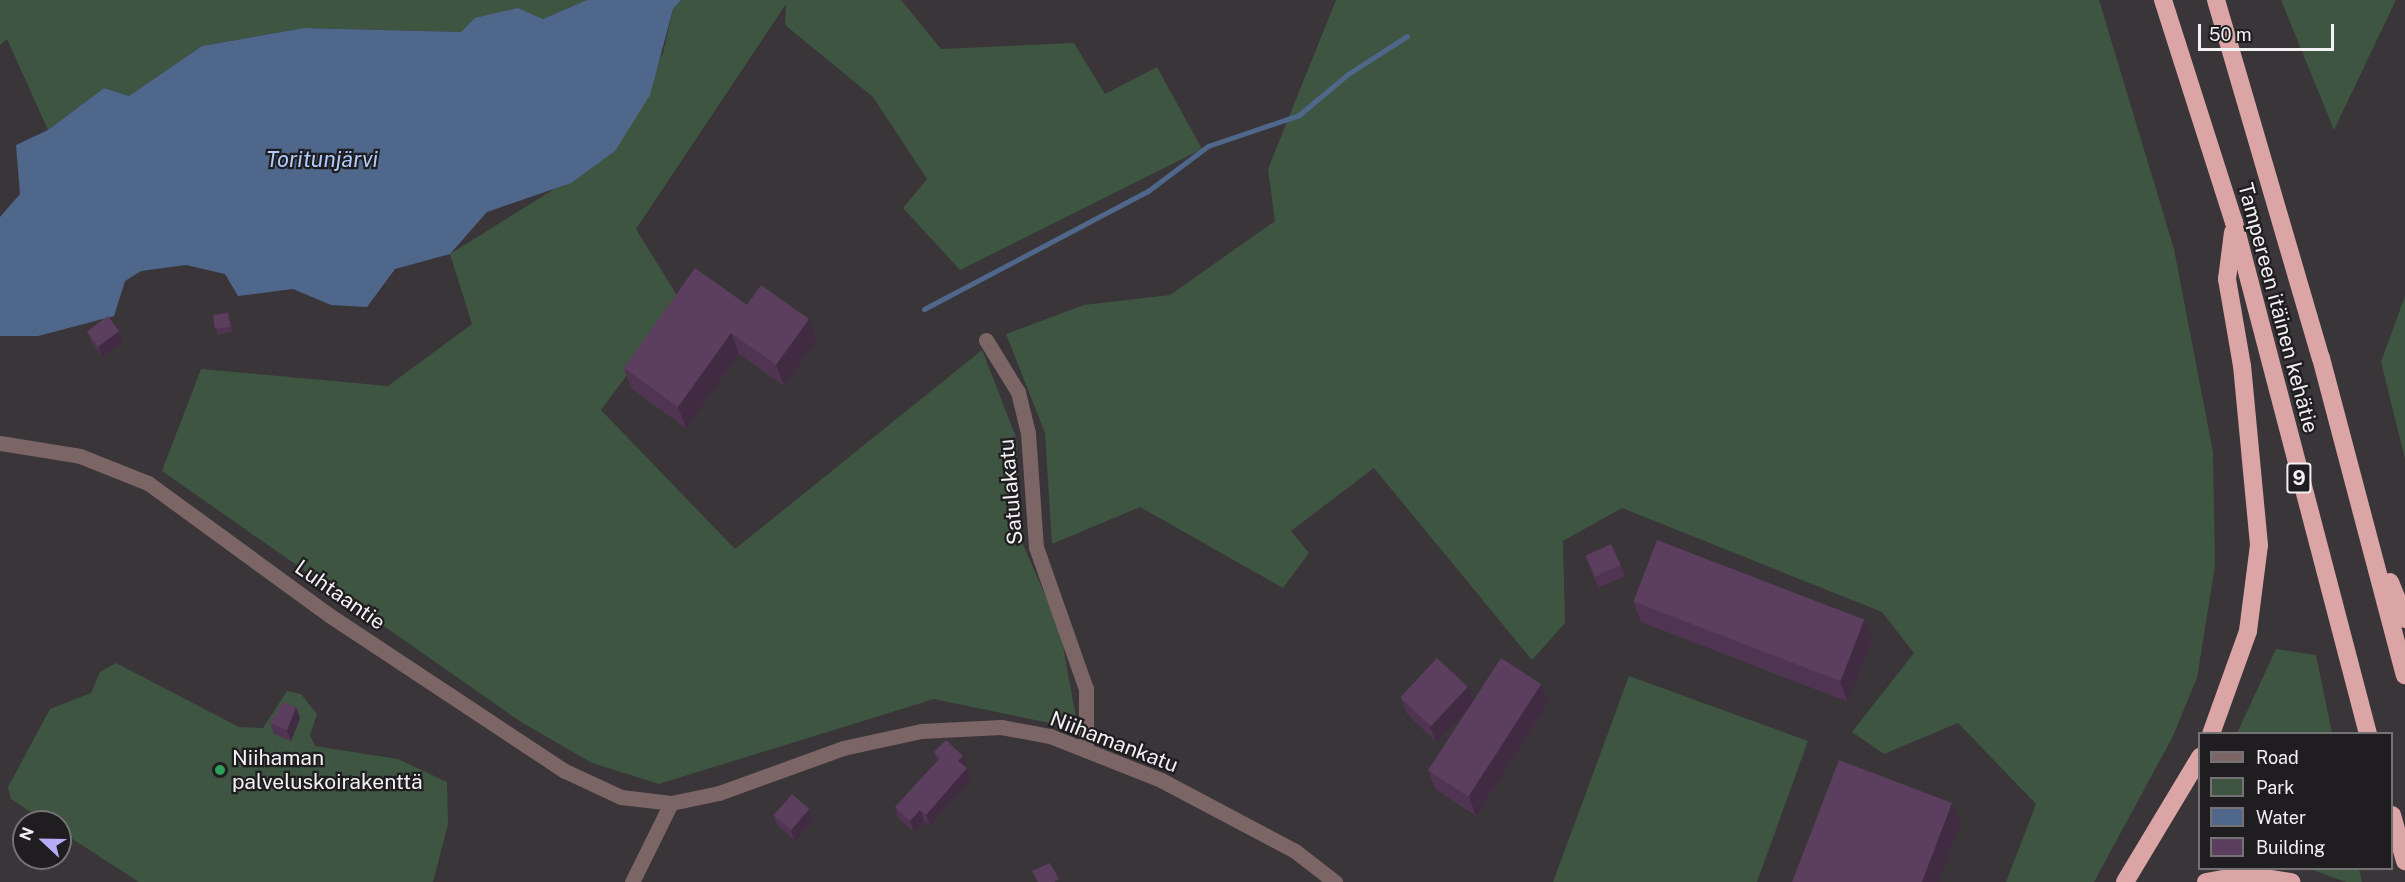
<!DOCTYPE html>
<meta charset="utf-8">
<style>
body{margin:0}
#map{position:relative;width:2405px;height:882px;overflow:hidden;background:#393539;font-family:"Public Sans",sans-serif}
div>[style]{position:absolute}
.green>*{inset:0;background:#3d5541}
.water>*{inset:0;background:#50678c}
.stream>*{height:5px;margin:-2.5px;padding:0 2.5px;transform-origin:2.5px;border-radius:2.5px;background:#50678c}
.minor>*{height:15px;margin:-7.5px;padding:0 7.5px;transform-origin:7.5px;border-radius:7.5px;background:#7c6565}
.highway>*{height:18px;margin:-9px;padding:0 9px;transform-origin:9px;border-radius:9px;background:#dba4a5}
.wall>*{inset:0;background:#4f3551}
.shaded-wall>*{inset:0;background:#402b42}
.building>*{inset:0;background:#5c3e5e;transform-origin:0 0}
.dots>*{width:16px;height:16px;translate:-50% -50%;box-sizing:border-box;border:3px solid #1f1d1f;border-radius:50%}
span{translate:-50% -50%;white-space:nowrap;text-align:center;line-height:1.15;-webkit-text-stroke:4.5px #1f1d1f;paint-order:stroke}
.shield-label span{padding:2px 4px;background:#1f1d1f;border:2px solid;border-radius:4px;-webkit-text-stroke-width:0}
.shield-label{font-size:20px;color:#f4f1f4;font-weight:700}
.street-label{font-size:21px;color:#f4f1f4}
.poi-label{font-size:21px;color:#f4f1f4}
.left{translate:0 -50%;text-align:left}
.water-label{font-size:22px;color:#afceff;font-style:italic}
.legend{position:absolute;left:2198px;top:732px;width:195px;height:138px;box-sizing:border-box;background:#1f1d1f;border:2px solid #747274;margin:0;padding:8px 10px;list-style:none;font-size:18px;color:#f4f1f4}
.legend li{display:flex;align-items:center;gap:12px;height:30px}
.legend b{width:30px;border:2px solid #747274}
.north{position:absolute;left:12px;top:810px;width:60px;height:60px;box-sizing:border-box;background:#1f1d1f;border:2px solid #747274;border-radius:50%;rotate:292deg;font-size:16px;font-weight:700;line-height:24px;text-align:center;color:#f4f1f4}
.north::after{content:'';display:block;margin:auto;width:21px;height:27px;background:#b8abf7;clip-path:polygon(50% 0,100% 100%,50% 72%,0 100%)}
.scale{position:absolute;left:2198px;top:24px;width:136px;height:27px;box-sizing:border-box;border:3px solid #f4f1f4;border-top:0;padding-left:8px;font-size:18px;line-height:21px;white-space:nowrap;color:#f4f1f4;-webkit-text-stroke:4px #1f1d1f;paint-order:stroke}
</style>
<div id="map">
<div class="green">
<i style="clip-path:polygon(0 0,587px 0,543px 19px,518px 8px,461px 32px,304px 28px,202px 46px,129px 96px,104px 88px,48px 130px,7px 39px,0 45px)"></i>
<i style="clip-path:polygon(681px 0,901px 0,941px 49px,1074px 43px,1105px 94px,1157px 67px,1202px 149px,960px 270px,903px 208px,927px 179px,873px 97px,785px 25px,786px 4px,636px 229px,681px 302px,601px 410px,735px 549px,982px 350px,1016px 437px,1022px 542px,1060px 629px,1078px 729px,934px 699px,659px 784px,592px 763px,521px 722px,162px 471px,201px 369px,388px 386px,472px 324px,450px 254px,615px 151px,663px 53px,673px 9px)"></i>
<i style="clip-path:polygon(1336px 0,2099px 0,2174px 249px,2213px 452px,2215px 566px,2197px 678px,2172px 738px,2094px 882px,2006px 882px,2036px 804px,1958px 723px,1884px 754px,1852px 732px,1914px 653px,1882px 612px,1622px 508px,1563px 541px,1565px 623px,1532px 660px,1374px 468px,1291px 531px,1309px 553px,1283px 588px,1140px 507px,1052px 544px,1045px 433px,1006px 334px,1084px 305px,1170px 295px,1275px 221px,1268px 169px)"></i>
<i style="clip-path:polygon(2281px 0,2396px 0,2334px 130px)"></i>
<i style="clip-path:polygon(2405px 296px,2405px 459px,2381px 362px)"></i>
<i style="clip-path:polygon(2276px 649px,2316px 655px,2332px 733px,2237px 733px)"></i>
<i style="clip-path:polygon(116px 663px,239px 727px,263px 728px,287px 691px,301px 694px,317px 714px,310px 735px,315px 746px,398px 759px,447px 782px,448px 824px,433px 882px,139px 882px,60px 831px,60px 822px,46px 822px,11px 799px,8px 787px,50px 709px,91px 693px,100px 672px)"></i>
<i style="clip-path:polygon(1629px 676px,1808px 741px,1757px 882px,1553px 882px)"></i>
<i style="clip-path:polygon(2310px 869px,2359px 869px,2362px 882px,2346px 882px)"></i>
</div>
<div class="water">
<i style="clip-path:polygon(587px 0,681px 0,673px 9px,650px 95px,615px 151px,571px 183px,487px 212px,450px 254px,395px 269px,367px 307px,331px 305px,293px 289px,238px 296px,225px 274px,186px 265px,141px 271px,125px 281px,114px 316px,38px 336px,0 336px,0 217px,20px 194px,16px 145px,48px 130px,104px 88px,129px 96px,202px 46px,304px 28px,461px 32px,475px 18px,518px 8px,543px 19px)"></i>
</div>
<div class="stream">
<i style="left:924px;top:309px;width:253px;rotate:-27.8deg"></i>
<i style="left:1148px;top:191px;width:75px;rotate:-36.9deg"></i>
<i style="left:1208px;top:146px;width:96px;rotate:-18.8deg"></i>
<i style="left:1299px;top:115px;width:64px;rotate:-39.9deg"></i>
<i style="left:1348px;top:74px;width:70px;rotate:-32.8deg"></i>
</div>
<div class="minor">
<i style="left:986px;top:340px;width:61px;rotate:58.4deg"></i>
<i style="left:1018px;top:392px;width:42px;rotate:76.3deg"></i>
<i style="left:1028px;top:433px;width:114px;rotate:86deg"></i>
<i style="left:1036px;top:547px;width:151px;rotate:70.6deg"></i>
<i style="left:1086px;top:689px;width:61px;rotate:90deg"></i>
<i style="left:0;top:443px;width:81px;rotate:9.2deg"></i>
<i style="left:80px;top:456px;width:73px;rotate:21.7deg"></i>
<i style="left:148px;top:483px;width:224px;rotate:36.1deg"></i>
<i style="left:329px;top:615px;width:283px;rotate:33.5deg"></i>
<i style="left:565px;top:771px;width:62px;rotate:24.9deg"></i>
<i style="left:621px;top:797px;width:50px;rotate:6.8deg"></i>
<i style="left:671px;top:803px;width:49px;rotate:-11.8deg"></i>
<i style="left:719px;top:793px;width:132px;rotate:-19.9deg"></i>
<i style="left:843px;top:748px;width:80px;rotate:-12.3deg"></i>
<i style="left:921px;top:731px;width:80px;rotate:-2.9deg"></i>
<i style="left:1001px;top:727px;width:50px;rotate:10.4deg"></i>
<i style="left:1050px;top:736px;width:119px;rotate:21.6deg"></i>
<i style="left:1161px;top:780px;width:152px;rotate:27.9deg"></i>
<i style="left:1295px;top:851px;width:51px;rotate:37.8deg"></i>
<i style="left:632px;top:882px;width:88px;rotate:-63.7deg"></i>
</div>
<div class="highway">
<i style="left:2163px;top:0;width:233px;rotate:72.3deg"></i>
<i style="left:2234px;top:222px;width:529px;rotate:75.33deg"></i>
<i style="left:2216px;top:0;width:373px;rotate:73.7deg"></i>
<i style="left:2321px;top:358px;width:328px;rotate:75.2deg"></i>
<i style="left:2390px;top:582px;width:40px;rotate:68deg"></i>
<i style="left:2211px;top:734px;width:109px;rotate:-70.2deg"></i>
<i style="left:2248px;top:631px;width:87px;rotate:-82.7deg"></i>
<i style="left:2259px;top:545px;width:180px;rotate:-95.4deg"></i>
<i style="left:2242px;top:366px;width:88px;rotate:-99.8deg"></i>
<i style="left:2227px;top:279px;width:47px;rotate:-82.7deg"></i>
<i style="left:2392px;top:815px;width:48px;rotate:74.2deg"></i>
<i style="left:2125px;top:882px;width:146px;rotate:-59deg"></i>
<i style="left:2206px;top:882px;width:39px;rotate:-10deg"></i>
<i style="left:2244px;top:875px;width:48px;rotate:8.5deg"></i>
</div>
<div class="wall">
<i style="clip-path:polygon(747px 305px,809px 319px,816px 340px,784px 386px,739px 354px,686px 428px,631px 389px,624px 368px)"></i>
<i style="clip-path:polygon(230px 319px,232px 332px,218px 335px,216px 330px)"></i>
<i style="clip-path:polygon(87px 331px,119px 331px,123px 341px,102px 357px,91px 342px)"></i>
<i style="clip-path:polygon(1585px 555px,1621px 565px,1625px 576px,1598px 588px)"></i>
<i style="clip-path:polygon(1633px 601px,1872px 640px,1848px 702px,1641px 622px)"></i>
<i style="clip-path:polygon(1468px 687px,1473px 701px,1548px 703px,1476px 816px,1435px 789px,1428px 770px,1467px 710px,1436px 742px,1407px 714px,1401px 698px)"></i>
<i style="clip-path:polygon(300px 718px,291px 741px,274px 734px,270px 723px)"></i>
<i style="clip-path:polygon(934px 752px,967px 767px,966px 768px,971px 779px,930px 826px,924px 821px,914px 832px,898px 818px,895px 807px,937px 761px)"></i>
<i style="clip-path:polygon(809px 809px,813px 820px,795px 841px,777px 825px,773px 814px)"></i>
</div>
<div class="shaded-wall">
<i style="clip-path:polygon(809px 319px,816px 340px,784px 386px,776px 365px)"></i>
<i style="clip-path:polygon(119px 331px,123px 341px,102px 357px,98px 346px)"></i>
<i style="clip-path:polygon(731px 333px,739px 354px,686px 428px,678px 407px)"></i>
<i style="clip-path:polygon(1864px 619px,1872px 640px,1848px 702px,1840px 681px)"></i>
<i style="clip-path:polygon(1541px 684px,1548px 703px,1476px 816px,1469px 796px)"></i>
<i style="clip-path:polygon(1468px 687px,1474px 703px,1436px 742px,1430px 726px)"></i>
<i style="clip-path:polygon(296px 707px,300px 718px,291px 741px,287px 730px)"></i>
<i style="clip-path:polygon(963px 756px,967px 767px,962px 772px,958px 761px)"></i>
<i style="clip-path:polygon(967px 768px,971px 779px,930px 826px,926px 815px)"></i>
<i style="clip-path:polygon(1952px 803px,1960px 824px,1938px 882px,1922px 882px)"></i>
<i style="clip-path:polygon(809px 809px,813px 820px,795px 841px,791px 830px)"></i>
<i style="clip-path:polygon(920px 810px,924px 821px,914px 832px,910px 821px)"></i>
</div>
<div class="building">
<i style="clip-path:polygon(695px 268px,747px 305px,761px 285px,809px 319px,776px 365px,731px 333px,678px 407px,624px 368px)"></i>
<i style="left:228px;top:313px;width:14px;height:15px;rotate:82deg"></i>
<i style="left:108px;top:316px;width:19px;height:26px;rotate:54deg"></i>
<i style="left:1657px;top:540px;width:222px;height:66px;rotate:21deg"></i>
<i style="left:1611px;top:544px;width:23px;height:28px;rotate:65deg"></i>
<i style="left:1437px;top:658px;width:42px;height:54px;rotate:43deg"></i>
<i style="left:1501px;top:658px;width:48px;height:134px;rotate:33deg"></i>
<i style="clip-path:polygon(283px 702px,296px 707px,287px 730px,270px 723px)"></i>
<i style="clip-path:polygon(946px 740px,963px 756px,958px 761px,967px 768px,926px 815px,920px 810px,910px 821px,895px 807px,940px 758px,934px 752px)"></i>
<i style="clip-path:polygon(1839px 760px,1952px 803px,1922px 882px,1792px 882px)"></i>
<i style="left:792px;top:794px;width:23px;height:28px;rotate:41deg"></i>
<i style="clip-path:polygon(1050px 863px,1059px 879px,1054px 882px,1038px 882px,1032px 871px)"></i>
</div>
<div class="dots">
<i style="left:220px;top:770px;background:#2e9e5b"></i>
</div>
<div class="shield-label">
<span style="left:2299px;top:478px">9</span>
</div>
<div class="street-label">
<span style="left:2278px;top:308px;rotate:75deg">Tampereen itäinen kehätie</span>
<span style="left:1011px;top:492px;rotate:-95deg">Satulakatu</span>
<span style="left:340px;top:595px;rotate:35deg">Luhtaantie</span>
<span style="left:1114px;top:742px;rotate:21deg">Niihamankatu</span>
</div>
<div class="poi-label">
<span class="left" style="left:232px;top:770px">Niihaman<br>palveluskoirakenttä</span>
</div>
<div class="water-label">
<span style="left:322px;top:160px">Toritunjärvi</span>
</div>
<ul class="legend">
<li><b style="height:8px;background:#7c6565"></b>Road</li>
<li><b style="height:16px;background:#3d5541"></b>Park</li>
<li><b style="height:16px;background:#50678c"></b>Water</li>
<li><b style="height:16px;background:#5c3e5e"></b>Building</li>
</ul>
<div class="north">N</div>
<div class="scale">50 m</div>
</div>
